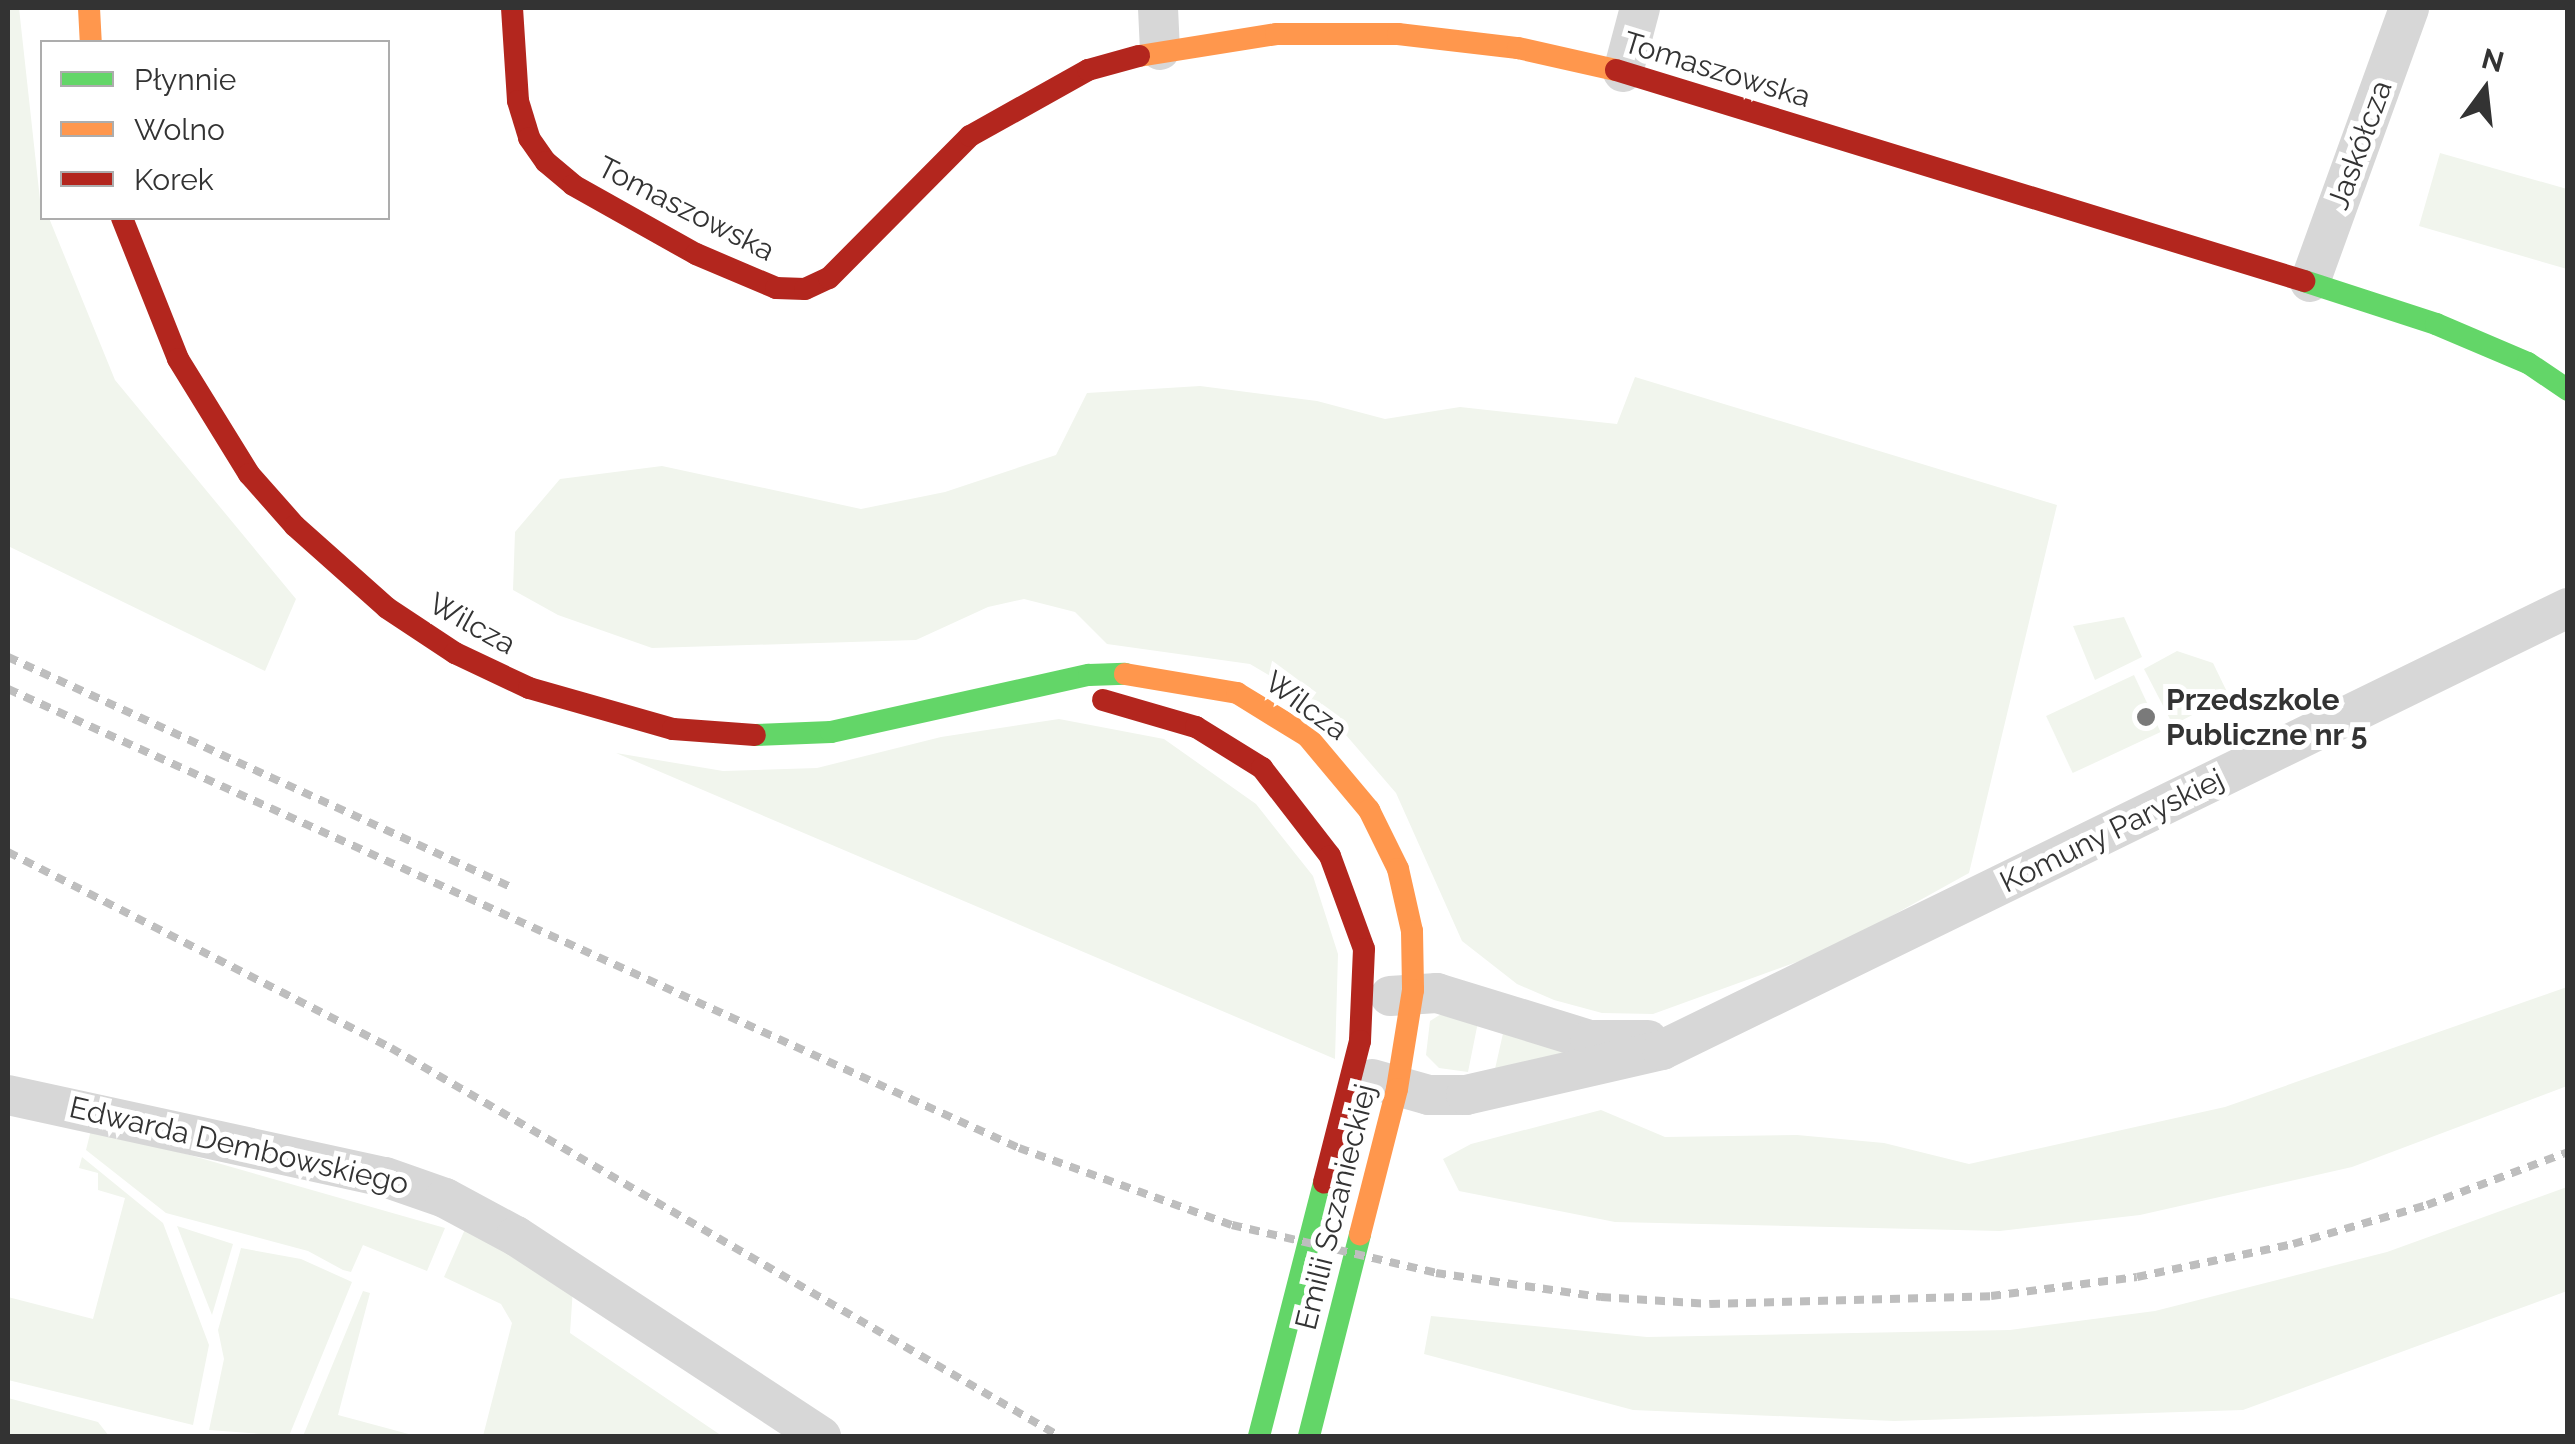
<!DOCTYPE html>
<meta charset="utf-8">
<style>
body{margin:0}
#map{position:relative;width:2575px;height:1444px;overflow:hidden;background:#fff;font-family:Raleway,sans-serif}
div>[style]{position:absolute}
.green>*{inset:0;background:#f1f5ed;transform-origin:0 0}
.street>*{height:40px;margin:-20px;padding:0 20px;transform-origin:20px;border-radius:20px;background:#d7d7d7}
.fast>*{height:22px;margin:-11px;padding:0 11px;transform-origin:11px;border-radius:11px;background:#63d668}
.slow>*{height:22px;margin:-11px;padding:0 11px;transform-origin:11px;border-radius:11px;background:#ff974d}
.jam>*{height:22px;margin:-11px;padding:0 11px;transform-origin:11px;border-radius:11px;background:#b3261e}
.rail>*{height:8px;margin-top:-4px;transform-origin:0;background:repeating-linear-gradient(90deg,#bebebe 0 10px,transparent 0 18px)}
.dots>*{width:28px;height:28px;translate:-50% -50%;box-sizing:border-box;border:5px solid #fff;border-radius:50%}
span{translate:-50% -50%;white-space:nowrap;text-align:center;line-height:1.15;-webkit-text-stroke:10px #fff;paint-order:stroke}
.street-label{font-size:30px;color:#333}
.poi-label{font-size:30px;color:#333;font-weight:700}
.left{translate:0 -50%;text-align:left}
.frame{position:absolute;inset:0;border:10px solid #333;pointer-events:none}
.legend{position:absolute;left:40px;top:40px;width:350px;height:180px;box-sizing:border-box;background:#fff;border:2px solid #adadad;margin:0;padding:12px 18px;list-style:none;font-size:30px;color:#333}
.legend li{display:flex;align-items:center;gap:20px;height:50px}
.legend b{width:50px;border:2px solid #adadad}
.north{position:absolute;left:2435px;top:40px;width:100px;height:100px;-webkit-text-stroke:8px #fff;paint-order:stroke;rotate:15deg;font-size:28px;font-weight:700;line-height:40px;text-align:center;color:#333}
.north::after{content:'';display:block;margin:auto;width:35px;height:45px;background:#333;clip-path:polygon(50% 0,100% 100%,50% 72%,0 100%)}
</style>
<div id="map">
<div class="green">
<i style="clip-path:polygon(8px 8px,19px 8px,42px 218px,49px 218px,115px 380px,296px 599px,265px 671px,8px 546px)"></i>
<i style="clip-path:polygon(2440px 153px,2567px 189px,2567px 269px,2419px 226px)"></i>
<i style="clip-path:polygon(1635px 377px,2057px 505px,1969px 873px,1830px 950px,1653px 1014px,1602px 1013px,1554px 1000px,1517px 984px,1462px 941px,1396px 793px,1320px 705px,1250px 664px,1107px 644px,1075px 612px,1024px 599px,988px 607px,916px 640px,652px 648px,558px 615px,513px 590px,515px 532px,560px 479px,662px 466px,861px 509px,945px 492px,1056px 455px,1087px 393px,1200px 386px,1317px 401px,1385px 419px,1460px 407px,1617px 424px)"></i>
<i style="clip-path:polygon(2124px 617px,2142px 657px,2095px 680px,2073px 626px)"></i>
<i style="clip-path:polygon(2177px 651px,2213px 663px,2229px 696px,2173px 725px,2144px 669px)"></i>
<i style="left:2134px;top:675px;width:63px;height:97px;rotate:65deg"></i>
<i style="clip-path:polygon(1059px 719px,1164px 739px,1256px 804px,1313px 876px,1338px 954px,1335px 1059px,616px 753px,723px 771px,817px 768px,941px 737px)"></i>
<i style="clip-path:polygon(2567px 987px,2567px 1086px,2352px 1167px,2140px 1215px,2000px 1231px,1615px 1222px,1459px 1191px,1443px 1159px,1471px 1144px,1601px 1110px,1665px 1137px,1797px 1135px,1884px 1143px,1969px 1164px,2225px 1107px)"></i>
<i style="clip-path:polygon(1446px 1011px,1479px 1017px,1468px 1072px,1439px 1068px,1426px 1055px,1430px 1021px)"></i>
<i style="clip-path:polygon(1504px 1029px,1580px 1052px,1495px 1069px)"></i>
<i style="clip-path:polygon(91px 1130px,158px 1146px,445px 1228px,427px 1271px,363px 1245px,351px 1272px,343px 1270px,308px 1251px,166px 1213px,86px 1150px)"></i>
<i style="clip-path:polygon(82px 1157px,163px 1223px,209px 1345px,193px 1425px,8px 1380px,8px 1297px,93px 1319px,125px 1198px,98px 1190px,98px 1173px,79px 1168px)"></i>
<i style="clip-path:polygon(2567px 1187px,2567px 1291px,2243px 1410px,1894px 1421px,1633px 1410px,1424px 1354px,1431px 1316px,1647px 1337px,2010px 1330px,2155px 1311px,2387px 1252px)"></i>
<i style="clip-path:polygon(177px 1226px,233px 1244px,212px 1315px)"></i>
<i style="clip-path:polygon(466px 1227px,573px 1288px,570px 1333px,722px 1436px,483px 1436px,512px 1323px,501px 1304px,444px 1277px)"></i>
<i style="clip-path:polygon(241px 1248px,301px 1259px,352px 1282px,289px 1436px,209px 1430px,224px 1359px,218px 1330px)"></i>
<i style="clip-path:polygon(363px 1291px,370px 1293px,338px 1415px,416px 1436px,303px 1436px)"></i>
<i style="clip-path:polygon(8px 1398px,98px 1422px,109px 1436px,8px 1436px)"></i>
</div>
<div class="street">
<i style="left:1158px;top:8px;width:42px;rotate:87.3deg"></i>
<i style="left:1623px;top:72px;width:66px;rotate:-75.1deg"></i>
<i style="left:2310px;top:282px;width:291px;rotate:-70.1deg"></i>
<i style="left:1390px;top:996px;width:47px;rotate:-3.7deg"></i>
<i style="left:1437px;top:993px;width:160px;rotate:17.1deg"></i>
<i style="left:1590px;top:1040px;width:58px"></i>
<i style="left:1372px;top:1079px;width:59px;rotate:15.7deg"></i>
<i style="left:1429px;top:1095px;width:37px"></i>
<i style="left:1466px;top:1095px;width:201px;rotate:-12.9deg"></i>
<i style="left:1662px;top:1050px;width:1008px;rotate:-26.01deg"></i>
<i style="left:8px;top:1095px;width:386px;rotate:12.3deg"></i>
<i style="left:385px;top:1177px;width:64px;rotate:19.3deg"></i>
<i style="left:445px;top:1198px;width:81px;rotate:28.2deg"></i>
<i style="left:516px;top:1236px;width:365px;rotate:33.3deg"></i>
</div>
<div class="fast">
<i style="left:2304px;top:281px;width:139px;rotate:18deg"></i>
<i style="left:2436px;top:324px;width:100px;rotate:23deg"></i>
<i style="left:2528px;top:363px;width:48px;rotate:34deg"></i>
<i style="left:755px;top:735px;width:76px;rotate:-2.3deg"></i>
<i style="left:831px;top:732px;width:264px;rotate:-12.5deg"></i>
<i style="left:1089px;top:675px;width:36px;rotate:-2deg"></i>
<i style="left:1259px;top:1436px;width:262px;rotate:-75.6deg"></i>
<i style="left:1309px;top:1436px;width:208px;rotate:-75.8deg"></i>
</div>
<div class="slow">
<i style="left:89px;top:8px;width:34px;rotate:87deg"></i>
<i style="left:1139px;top:56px;width:139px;rotate:-9.1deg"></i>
<i style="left:1276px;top:34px;width:122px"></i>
<i style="left:1398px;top:34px;width:121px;rotate:6.7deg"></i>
<i style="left:1518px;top:48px;width:100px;rotate:12.7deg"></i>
<i style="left:1125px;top:674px;width:114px;rotate:9.6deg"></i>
<i style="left:1237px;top:693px;width:82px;rotate:31.6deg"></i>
<i style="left:1307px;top:736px;width:97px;rotate:50deg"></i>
<i style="left:1369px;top:810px;width:66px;rotate:63.8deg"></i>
<i style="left:1398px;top:869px;width:64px;rotate:77.3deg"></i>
<i style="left:1412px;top:931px;width:59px;rotate:89deg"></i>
<i style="left:1413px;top:990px;width:100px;rotate:99.2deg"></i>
<i style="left:1397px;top:1089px;width:150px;rotate:104.3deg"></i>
</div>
<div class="jam">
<i style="left:512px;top:8px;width:93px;rotate:86.3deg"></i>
<i style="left:518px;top:101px;width:39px;rotate:73deg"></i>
<i style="left:529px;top:138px;width:29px;rotate:55deg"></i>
<i style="left:546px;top:162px;width:35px;rotate:40deg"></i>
<i style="left:573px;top:185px;width:141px;rotate:29.3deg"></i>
<i style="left:696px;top:254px;width:87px;rotate:23deg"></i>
<i style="left:776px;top:288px;width:29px;rotate:2deg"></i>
<i style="left:805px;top:289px;width:26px;rotate:-25deg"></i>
<i style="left:829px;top:278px;width:200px;rotate:-45.2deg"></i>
<i style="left:970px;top:136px;width:135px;rotate:-29.2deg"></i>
<i style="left:1088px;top:70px;width:53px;rotate:-15.4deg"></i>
<i style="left:1616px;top:70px;width:720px;rotate:17.05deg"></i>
<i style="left:122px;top:218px;width:152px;rotate:68.3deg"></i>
<i style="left:178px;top:359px;width:135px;rotate:58.3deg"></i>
<i style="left:249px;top:474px;width:69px;rotate:48.5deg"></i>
<i style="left:295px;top:526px;width:123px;rotate:41.7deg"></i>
<i style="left:387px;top:608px;width:82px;rotate:33.5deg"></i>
<i style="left:455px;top:653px;width:82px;rotate:25.3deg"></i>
<i style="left:529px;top:688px;width:150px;rotate:15.9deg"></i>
<i style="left:673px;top:729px;width:82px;rotate:4.2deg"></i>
<i style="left:1103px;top:700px;width:97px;rotate:16.2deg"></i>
<i style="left:1196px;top:727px;width:78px;rotate:31.8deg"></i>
<i style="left:1262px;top:768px;width:111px;rotate:52.3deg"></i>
<i style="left:1330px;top:856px;width:99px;rotate:69.9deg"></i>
<i style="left:1364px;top:949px;width:92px;rotate:92.5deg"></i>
<i style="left:1360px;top:1041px;width:146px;rotate:104.3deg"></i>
</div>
<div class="rail">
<i style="left:8px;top:657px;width:555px;rotate:24.58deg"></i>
<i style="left:8px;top:689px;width:1110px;rotate:24.42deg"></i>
<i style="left:1019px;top:1148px;width:226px;rotate:19.9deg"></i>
<i style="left:1232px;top:1225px;width:210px;rotate:13.2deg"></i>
<i style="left:1436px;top:1273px;width:167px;rotate:8.3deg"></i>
<i style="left:1601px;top:1297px;width:109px;rotate:3.7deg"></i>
<i style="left:1710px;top:1304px;width:281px;rotate:-1.6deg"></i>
<i style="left:1991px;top:1296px;width:147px;rotate:-7.4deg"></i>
<i style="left:2137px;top:1277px;width:159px;rotate:-11.9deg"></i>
<i style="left:2293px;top:1244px;width:140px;rotate:-16.2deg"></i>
<i style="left:2427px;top:1205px;width:151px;rotate:-20.6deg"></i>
<i style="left:8px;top:852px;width:430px;rotate:27.1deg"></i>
<i style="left:391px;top:1048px;width:773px;rotate:30.15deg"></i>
</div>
<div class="dots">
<i style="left:2146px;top:717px;background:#7a7a7a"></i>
</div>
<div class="street-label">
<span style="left:1717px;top:70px;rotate:17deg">Tomaszowska</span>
<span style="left:2360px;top:145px;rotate:-70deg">Jaskółcza</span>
<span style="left:686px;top:209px;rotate:27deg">Tomaszowska</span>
<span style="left:472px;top:624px;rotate:29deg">Wilcza</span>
<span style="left:1306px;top:706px;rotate:36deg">Wilcza</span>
<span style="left:2112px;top:831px;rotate:-26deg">Komuny Paryskiej</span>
<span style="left:239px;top:1146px;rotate:13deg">Edwarda Dembowskiego</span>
<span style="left:1336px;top:1207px;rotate:-76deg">Emilii Sczanieckiej</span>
</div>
<div class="poi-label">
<span class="left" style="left:2166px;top:717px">Przedszkole<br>Publiczne nr 5</span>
</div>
<div class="frame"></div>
<ul class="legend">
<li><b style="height:12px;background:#63d668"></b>Płynnie</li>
<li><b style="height:12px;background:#ff974d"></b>Wolno</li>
<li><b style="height:12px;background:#b3261e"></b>Korek</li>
</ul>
<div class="north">N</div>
</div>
